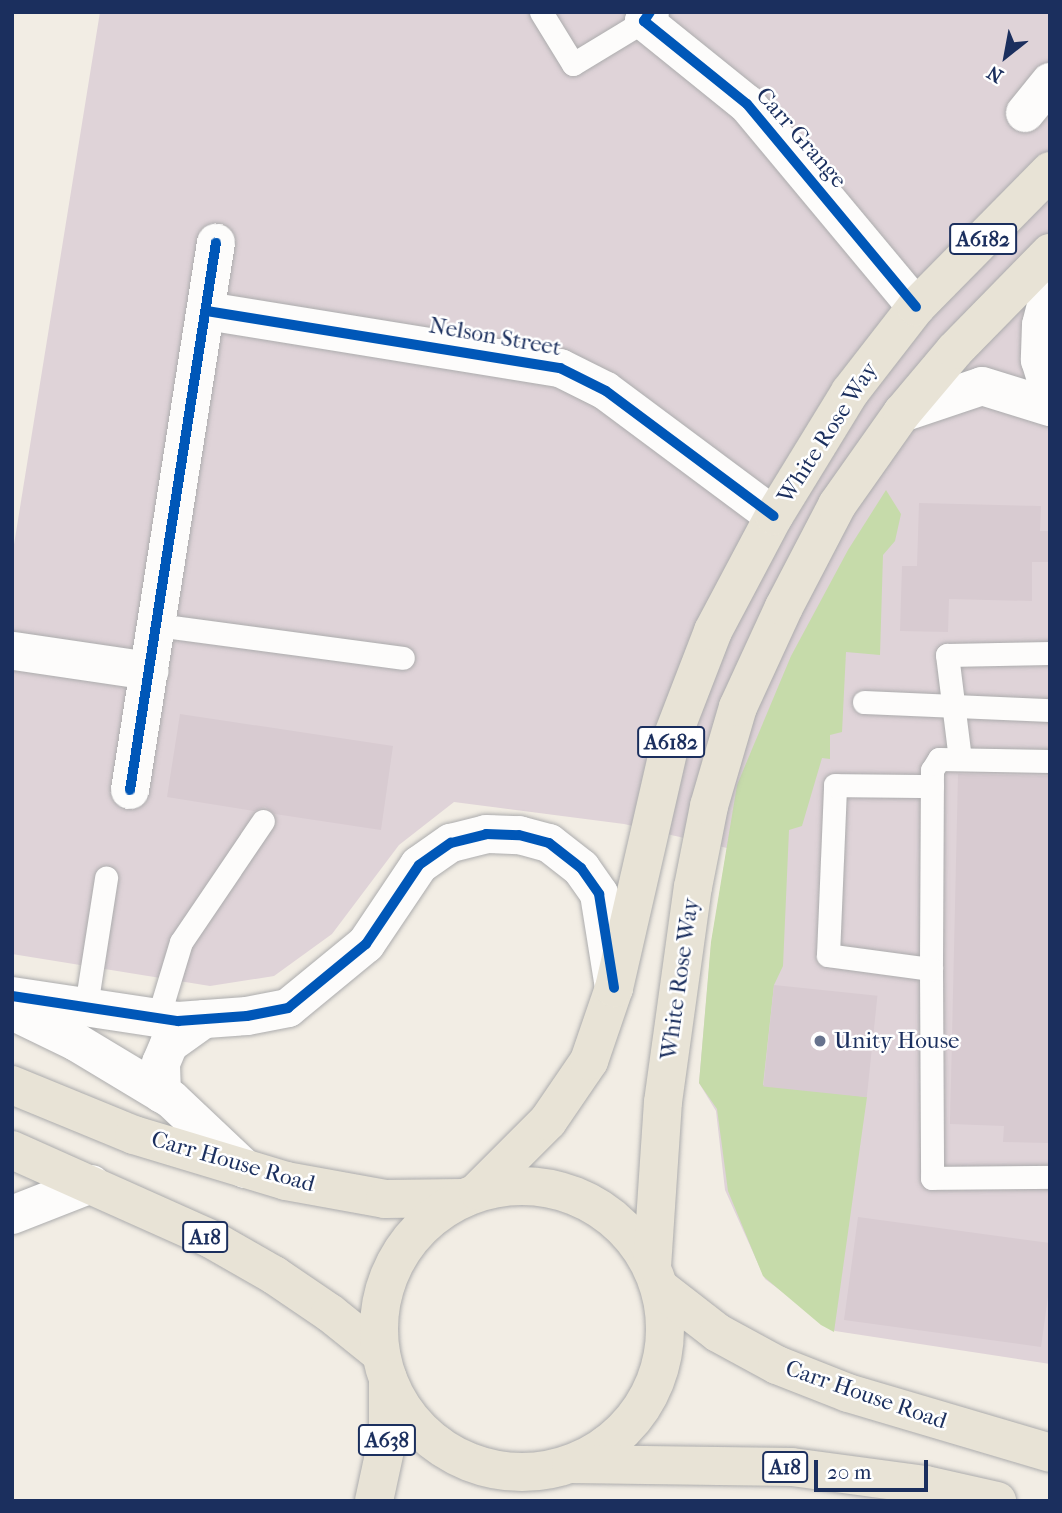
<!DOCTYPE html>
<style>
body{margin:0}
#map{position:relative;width:1062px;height:1513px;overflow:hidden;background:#f2ede4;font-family:"IM FELL French Canon",serif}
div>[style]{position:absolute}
.industrial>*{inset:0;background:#dfd3d8}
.green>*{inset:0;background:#c6dbaa}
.building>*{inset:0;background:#d8cbd1;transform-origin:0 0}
.roads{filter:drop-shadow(0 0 2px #acacad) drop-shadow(0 0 2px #acacad)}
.lane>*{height:23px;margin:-11.5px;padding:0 11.5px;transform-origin:11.5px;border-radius:11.5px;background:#fdfcfb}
.street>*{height:38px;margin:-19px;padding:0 19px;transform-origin:19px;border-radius:19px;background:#fdfcfb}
.highway>*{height:38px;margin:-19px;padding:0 19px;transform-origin:19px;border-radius:19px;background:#e8e3d6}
.highway>.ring{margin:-19px;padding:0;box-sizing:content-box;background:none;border:38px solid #e8e3d6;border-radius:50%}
.cycleway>*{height:10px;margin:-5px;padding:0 5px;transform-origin:5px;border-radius:5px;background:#0057b8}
.dots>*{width:19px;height:19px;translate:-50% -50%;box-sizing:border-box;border:4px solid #fff;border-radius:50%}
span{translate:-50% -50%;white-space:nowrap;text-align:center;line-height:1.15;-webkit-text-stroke:5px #fff;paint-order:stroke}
.shield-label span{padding:2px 5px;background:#fff;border:2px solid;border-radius:5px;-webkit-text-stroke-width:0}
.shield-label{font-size:21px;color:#1b2f5e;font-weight:700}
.street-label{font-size:23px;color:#1b2f5e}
.poi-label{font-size:23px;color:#1b2f5e}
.left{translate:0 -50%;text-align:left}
.frame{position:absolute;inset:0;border:14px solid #1b2f5e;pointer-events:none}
.north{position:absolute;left:971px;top:21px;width:70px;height:70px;-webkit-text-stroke:5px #fff;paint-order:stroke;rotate:211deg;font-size:19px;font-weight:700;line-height:28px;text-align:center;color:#1b2f5e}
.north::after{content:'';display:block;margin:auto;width:24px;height:32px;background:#1b2f5e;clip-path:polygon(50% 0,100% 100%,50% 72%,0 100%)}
.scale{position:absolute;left:814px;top:1460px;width:114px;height:32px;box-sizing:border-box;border:4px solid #1b2f5e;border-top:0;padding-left:9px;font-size:21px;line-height:24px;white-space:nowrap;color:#1b2f5e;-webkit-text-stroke:5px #fff;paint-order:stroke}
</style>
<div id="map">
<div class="industrial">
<i style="clip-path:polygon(100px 12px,1050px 12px,1050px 1364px,835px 1331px,765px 1279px,725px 1190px,716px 1111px,699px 1083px,711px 945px,727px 848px,624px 824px,454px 802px,399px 845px,332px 934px,274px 976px,210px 986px,12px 954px,12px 557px)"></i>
</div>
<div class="green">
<i style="clip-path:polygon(886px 490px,901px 514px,895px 541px,883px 555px,880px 655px,846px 652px,842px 732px,830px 735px,830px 759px,822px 758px,802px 826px,789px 830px,783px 966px,774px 985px,763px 1085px,867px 1097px,834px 1332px,821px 1325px,763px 1276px,728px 1191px,717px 1109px,699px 1083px,711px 942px,737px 785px,791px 656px,848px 550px)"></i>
</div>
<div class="building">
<i style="clip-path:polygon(919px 503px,1041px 506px,1040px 531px,1050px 531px,1050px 562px,1032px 562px,1032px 601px,949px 599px,948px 632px,900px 631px,902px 566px,917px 566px)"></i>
<i style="clip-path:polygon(180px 714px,393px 746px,381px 830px,275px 814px,265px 807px,254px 811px,167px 797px)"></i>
<i style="clip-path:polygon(958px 774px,1050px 776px,1048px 1143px,1003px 1142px,1004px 1126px,950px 1124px)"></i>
<i style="left:774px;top:985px;width:104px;height:102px;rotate:6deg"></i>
<i style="clip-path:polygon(858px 1217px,1050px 1243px,1050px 1282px,1041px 1347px,844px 1320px)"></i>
</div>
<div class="roads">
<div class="lane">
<i style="left:541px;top:12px;width:61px;rotate:58.4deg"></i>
<i style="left:573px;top:64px;width:83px;rotate:-31.2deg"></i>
<i style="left:157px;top:625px;width:248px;rotate:7.6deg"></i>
<i style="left:864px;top:702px;width:186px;rotate:2.5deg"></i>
<i style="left:960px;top:759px;width:105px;rotate:-97.1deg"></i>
<i style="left:947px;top:655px;width:103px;rotate:-1.1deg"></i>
<i style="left:1050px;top:761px;width:111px;rotate:-179deg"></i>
<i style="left:939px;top:759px;width:13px;rotate:122deg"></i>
<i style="left:932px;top:770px;width:199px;rotate:90.3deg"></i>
<i style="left:931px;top:969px;width:209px;rotate:89.7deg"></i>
<i style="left:932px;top:1178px;width:118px;rotate:-0.5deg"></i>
<i style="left:931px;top:969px;width:104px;rotate:-172.3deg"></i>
<i style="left:828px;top:955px;width:170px;rotate:-87.6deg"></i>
<i style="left:835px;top:785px;width:97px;rotate:0.6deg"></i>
<i style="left:86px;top:1006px;width:130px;rotate:-81.1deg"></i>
<i style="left:158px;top:1018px;width:79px;rotate:-73.2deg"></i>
<i style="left:181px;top:942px;width:146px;rotate:-55.9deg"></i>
</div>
<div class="street">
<i style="left:650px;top:12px;width:11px;rotate:124deg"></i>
<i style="left:644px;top:21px;width:132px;rotate:38.9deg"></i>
<i style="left:747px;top:104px;width:264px;rotate:50.2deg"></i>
<i style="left:1025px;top:113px;width:40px;rotate:-51deg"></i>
<i style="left:1050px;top:289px;width:37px;rotate:104deg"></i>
<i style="left:1041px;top:325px;width:35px;rotate:92deg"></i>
<i style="left:1040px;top:360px;width:34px;rotate:73deg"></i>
<i style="left:207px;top:311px;width:358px;rotate:9.2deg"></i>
<i style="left:560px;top:368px;width:51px;rotate:26.6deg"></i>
<i style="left:606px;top:391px;width:209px;rotate:36.7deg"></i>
<i style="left:902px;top:413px;width:84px;rotate:-18.6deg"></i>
<i style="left:982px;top:386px;width:71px;rotate:17.2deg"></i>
<i style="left:14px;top:651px;width:137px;rotate:8.4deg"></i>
<i style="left:130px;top:790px;width:554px;rotate:-81.07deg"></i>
<i style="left:12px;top:996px;width:168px;rotate:8.6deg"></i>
<i style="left:178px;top:1021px;width:69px;rotate:-4.1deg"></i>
<i style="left:247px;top:1016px;width:42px;rotate:-11deg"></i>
<i style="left:288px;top:1008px;width:101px;rotate:-39.4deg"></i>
<i style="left:366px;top:944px;width:95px;rotate:-56.1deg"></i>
<i style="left:419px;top:865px;width:39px;rotate:-35deg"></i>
<i style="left:451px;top:843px;width:36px;rotate:-14deg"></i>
<i style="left:486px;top:834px;width:33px;rotate:2deg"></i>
<i style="left:519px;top:835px;width:31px;rotate:15deg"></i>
<i style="left:549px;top:843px;width:41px;rotate:38deg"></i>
<i style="left:581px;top:868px;width:32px;rotate:55deg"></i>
<i style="left:599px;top:894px;width:95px;rotate:80.9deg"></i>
<i style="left:12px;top:1011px;width:71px;rotate:25.8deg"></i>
<i style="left:76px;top:1042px;width:111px;rotate:31deg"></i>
<i style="left:171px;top:1099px;width:102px;rotate:43.4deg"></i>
<i style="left:162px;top:1094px;width:31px;rotate:-92deg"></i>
<i style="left:161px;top:1063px;width:21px;rotate:-67deg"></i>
<i style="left:169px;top:1044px;width:43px;rotate:-35.5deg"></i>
<i style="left:12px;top:1215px;width:85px;rotate:-21.4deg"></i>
</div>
<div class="highway">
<i style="left:12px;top:1085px;width:132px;rotate:22.3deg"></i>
<i style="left:134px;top:1135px;width:159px;rotate:16.8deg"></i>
<i style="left:286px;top:1181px;width:101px;rotate:10.3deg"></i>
<i style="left:385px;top:1199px;width:77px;rotate:-0.7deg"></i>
<i style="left:12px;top:1150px;width:218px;rotate:24.1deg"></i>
<i style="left:211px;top:1239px;width:73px;rotate:29.7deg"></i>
<i style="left:274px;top:1275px;width:68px;rotate:34.2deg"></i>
<i style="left:330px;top:1313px;width:65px;rotate:38.8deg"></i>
<i class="ring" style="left:379px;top:1186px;width:248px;height:248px"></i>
<i style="left:478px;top:1191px;width:99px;rotate:-45deg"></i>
<i style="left:548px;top:1121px;width:73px;rotate:-55.7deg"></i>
<i style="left:589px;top:1061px;width:77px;rotate:-71.1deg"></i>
<i style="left:614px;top:988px;width:254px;rotate:-77.1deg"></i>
<i style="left:671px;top:740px;width:117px;rotate:-68.9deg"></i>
<i style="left:713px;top:631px;width:130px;rotate:-62.1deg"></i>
<i style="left:774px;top:516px;width:145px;rotate:-58.5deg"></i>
<i style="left:850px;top:392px;width:108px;rotate:-52.2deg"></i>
<i style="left:916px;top:307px;width:191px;rotate:-45.4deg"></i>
<i style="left:652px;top:1267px;width:165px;rotate:-86.2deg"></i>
<i style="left:663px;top:1102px;width:217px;rotate:-82.1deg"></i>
<i style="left:693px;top:887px;width:83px;rotate:-78.8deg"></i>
<i style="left:709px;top:806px;width:103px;rotate:-73.7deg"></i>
<i style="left:738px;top:707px;width:110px;rotate:-65.3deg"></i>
<i style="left:784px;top:607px;width:115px;rotate:-62.5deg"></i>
<i style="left:837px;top:505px;width:113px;rotate:-54.8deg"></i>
<i style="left:902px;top:413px;width:82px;rotate:-49.9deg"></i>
<i style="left:955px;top:350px;width:136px;rotate:-45.6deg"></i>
<i style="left:660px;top:1288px;width:73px;rotate:37.8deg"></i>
<i style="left:718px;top:1333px;width:67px;rotate:28.5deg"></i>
<i style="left:777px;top:1365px;width:76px;rotate:21.5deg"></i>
<i style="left:848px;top:1393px;width:211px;rotate:16.5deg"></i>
<i style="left:571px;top:1464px;width:221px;rotate:0.8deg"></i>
<i style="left:792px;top:1467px;width:135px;rotate:7.7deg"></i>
<i style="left:926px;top:1485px;width:73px;rotate:12.7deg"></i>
<i style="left:374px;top:1501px;width:66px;rotate:-77.8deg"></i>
<i style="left:388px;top:1436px;width:57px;rotate:-90deg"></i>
</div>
</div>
<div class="cycleway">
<i style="left:650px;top:12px;width:11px;rotate:124deg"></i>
<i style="left:644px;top:21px;width:132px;rotate:38.9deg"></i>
<i style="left:747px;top:104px;width:264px;rotate:50.2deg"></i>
<i style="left:207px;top:311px;width:358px;rotate:9.2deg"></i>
<i style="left:560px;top:368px;width:51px;rotate:26.6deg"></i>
<i style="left:606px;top:391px;width:209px;rotate:36.7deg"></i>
<i style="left:130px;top:790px;width:554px;rotate:-81.07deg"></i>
<i style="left:12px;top:996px;width:168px;rotate:8.6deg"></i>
<i style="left:178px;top:1021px;width:69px;rotate:-4.1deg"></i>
<i style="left:247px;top:1016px;width:42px;rotate:-11deg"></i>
<i style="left:288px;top:1008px;width:101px;rotate:-39.4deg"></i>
<i style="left:366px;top:944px;width:95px;rotate:-56.1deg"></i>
<i style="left:419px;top:865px;width:39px;rotate:-35deg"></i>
<i style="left:451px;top:843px;width:36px;rotate:-14deg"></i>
<i style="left:486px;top:834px;width:33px;rotate:2deg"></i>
<i style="left:519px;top:835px;width:31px;rotate:15deg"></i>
<i style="left:549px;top:843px;width:41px;rotate:38deg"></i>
<i style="left:581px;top:868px;width:32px;rotate:55deg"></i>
<i style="left:599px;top:894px;width:95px;rotate:80.9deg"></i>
</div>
<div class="dots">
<i style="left:820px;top:1041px;background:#66728d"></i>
</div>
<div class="shield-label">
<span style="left:983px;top:239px">A6182</span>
<span style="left:671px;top:742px">A6182</span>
<span style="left:205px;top:1237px">A18</span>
<span style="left:387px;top:1440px">A638</span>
<span style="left:785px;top:1467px">A18</span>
</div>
<div class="street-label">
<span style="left:801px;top:138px;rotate:49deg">Carr Grange</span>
<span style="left:495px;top:337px;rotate:10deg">Nelson Street</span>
<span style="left:828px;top:433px;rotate:-57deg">White Rose Way</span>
<span style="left:680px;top:979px;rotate:-82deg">White Rose Way</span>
<span style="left:233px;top:1162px;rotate:16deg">Carr House Road</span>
<span style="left:866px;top:1395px;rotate:19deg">Carr House Road</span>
</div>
<div class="poi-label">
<span class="left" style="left:834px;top:1041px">Unity House</span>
</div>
<div class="frame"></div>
<div class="north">N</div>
<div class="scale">20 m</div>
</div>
